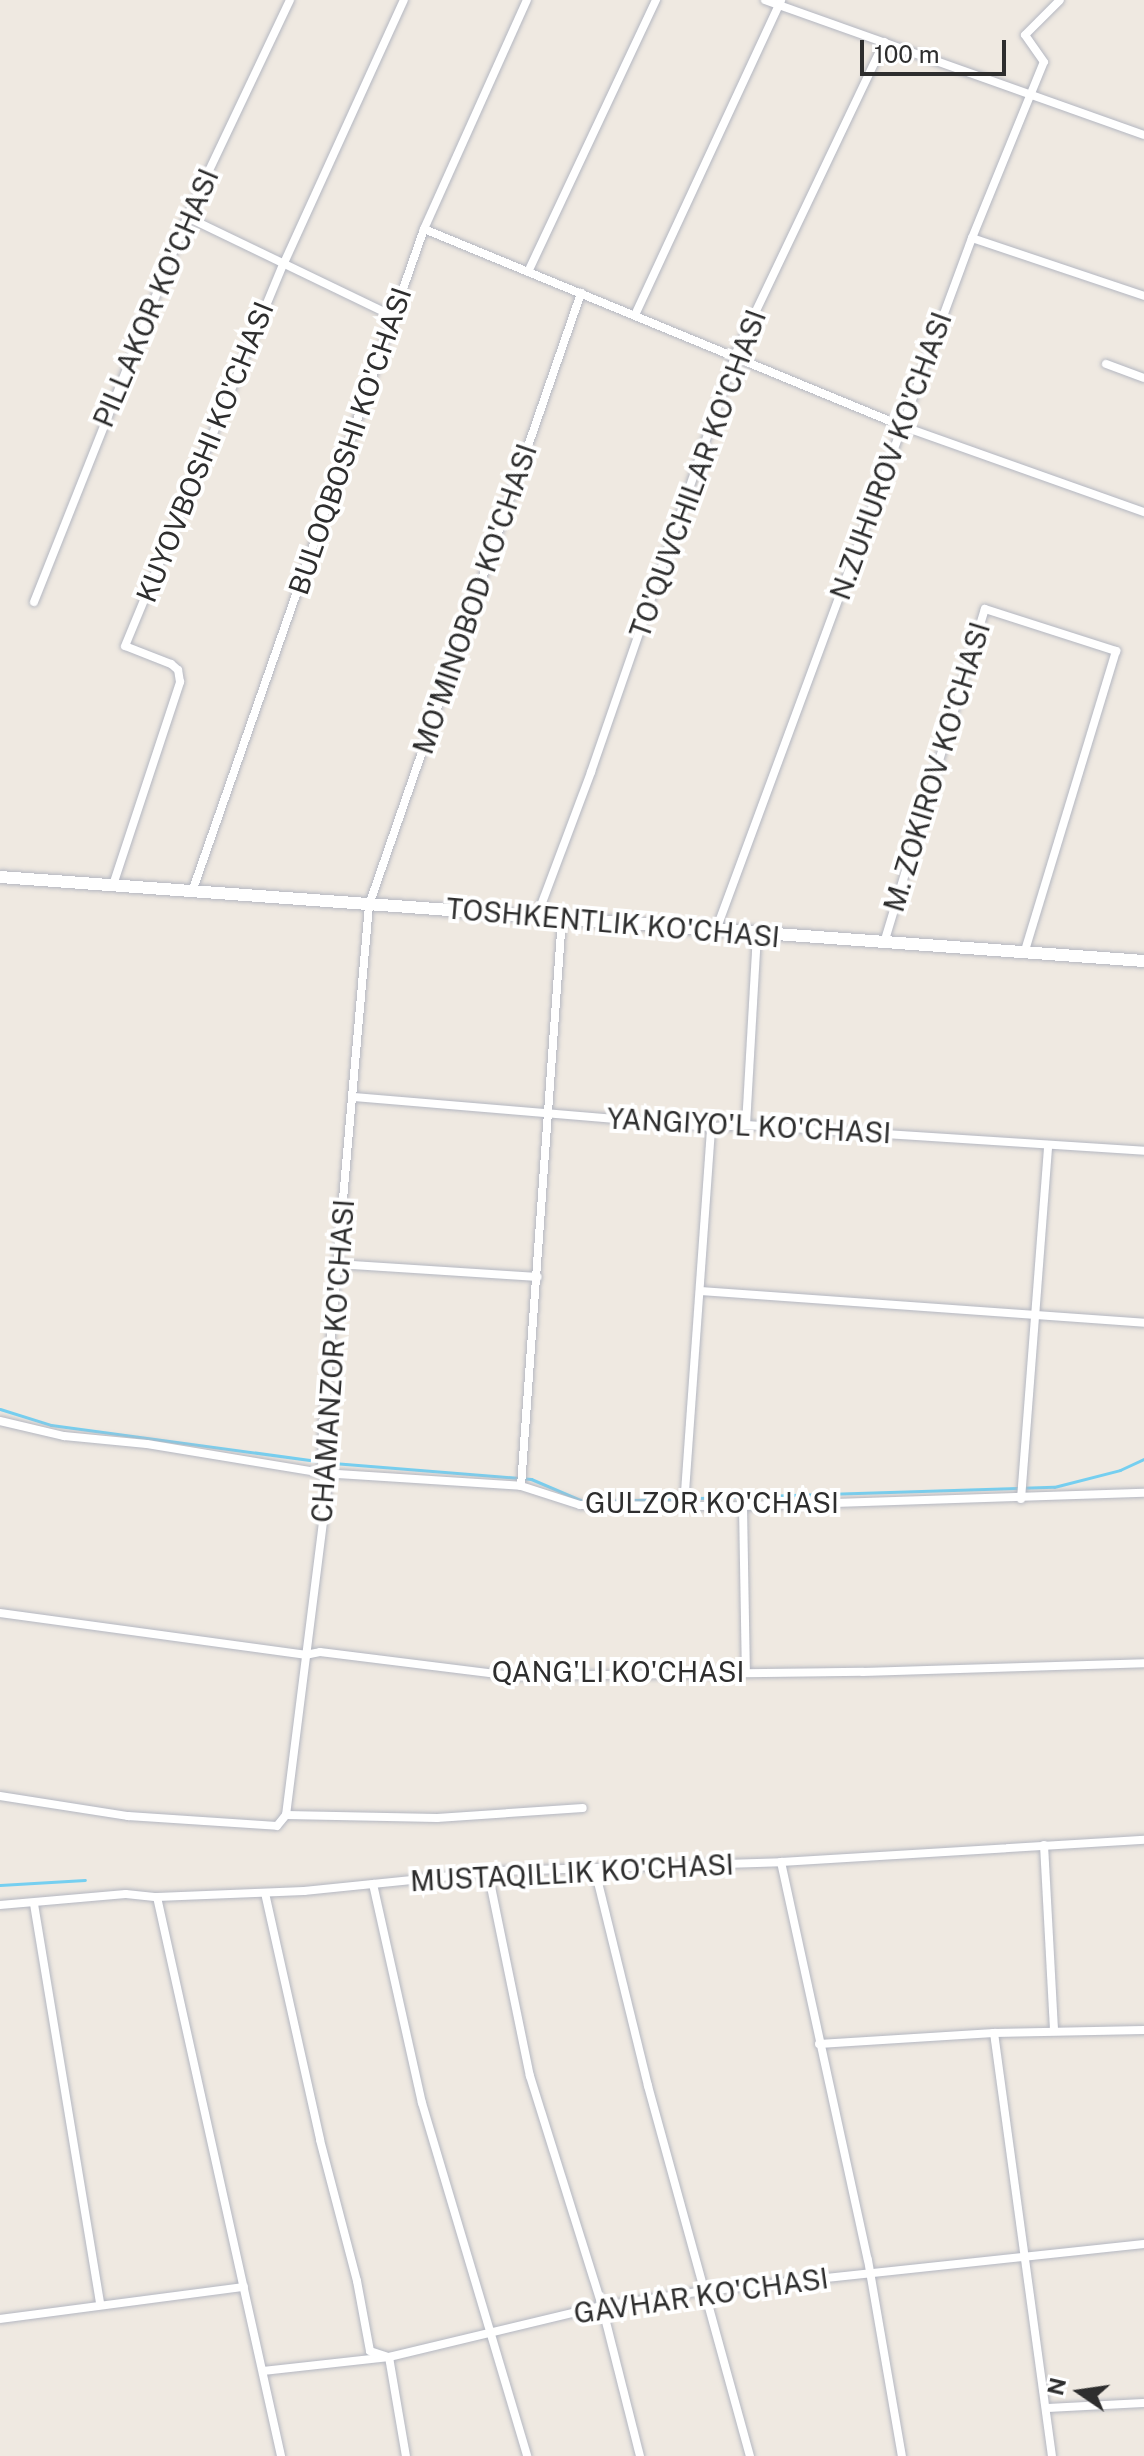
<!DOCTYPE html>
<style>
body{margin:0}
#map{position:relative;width:1144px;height:2456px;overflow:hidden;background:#efe9e1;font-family:"Public Sans",sans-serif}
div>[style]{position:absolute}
.stream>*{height:3px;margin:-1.5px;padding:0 1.5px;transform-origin:1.5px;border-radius:1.5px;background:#75cff0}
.roads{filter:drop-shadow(0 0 2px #b4b7c1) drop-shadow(0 0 2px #b4b7c1)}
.minor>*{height:8px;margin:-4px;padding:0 4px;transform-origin:4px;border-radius:4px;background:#fff}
.secondary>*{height:12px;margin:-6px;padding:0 6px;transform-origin:6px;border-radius:6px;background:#fff}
span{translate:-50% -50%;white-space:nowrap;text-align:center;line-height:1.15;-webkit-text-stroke:8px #fff;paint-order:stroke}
.street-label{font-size:28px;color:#2e2e2e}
.north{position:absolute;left:1040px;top:2352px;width:80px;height:80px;-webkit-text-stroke:6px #fff;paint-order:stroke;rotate:283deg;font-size:22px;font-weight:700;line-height:32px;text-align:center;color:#2e2e2e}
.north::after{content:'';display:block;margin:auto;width:28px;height:36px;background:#2e2e2e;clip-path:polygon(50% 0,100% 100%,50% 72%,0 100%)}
.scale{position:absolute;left:860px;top:40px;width:146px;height:36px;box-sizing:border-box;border:4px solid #2e2e2e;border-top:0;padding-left:10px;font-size:24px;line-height:28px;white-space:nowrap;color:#2e2e2e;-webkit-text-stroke:6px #fff;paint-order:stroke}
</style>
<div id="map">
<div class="stream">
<i style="left:0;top:1409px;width:53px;rotate:17.4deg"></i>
<i style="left:51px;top:1425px;width:285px;rotate:7.7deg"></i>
<i style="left:333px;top:1463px;width:199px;rotate:4.6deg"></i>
<i style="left:531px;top:1479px;width:59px;rotate:23.1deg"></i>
<i style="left:604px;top:1501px;width:450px;rotate:-1.8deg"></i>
<i style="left:1054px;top:1487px;width:68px;rotate:-14.4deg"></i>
<i style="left:1120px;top:1470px;width:26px;rotate:-25deg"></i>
<i style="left:0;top:1885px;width:85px;rotate:-3.4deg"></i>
</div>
<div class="roads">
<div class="minor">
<i style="left:765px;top:0;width:402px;rotate:19.6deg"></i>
<i style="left:187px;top:217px;width:229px;rotate:25.7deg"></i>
<i style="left:424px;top:229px;width:517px;rotate:22.4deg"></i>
<i style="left:902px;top:426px;width:257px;rotate:19.6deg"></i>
<i style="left:972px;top:238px;width:182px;rotate:18.6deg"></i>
<i style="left:528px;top:272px;width:301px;rotate:-64.8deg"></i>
<i style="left:635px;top:315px;width:347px;rotate:-65.1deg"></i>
<i style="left:1106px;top:364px;width:40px;rotate:20.2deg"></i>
<i style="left:34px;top:602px;width:414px;rotate:-68.3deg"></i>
<i style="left:187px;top:217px;width:240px;rotate:-64.6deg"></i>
<i style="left:113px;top:885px;width:214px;rotate:-71.7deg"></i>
<i style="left:180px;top:682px;width:12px;rotate:-99deg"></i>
<i style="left:178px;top:670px;width:9px;rotate:-139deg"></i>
<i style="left:171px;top:664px;width:49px;rotate:-158.6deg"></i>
<i style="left:125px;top:646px;width:415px;rotate:-67.5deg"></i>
<i style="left:284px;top:263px;width:289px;rotate:-65.5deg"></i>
<i style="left:193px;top:889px;width:699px;rotate:-70.71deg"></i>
<i style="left:424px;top:229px;width:251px;rotate:-65.8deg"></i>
<i style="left:537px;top:916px;width:154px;rotate:-69.4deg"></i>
<i style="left:591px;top:772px;width:441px;rotate:-70.9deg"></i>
<i style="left:735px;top:355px;width:347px;rotate:-64.5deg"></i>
<i style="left:716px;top:930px;width:738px;rotate:-69.7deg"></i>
<i style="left:972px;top:238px;width:190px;rotate:-67.8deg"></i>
<i style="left:1044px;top:62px;width:33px;rotate:-125deg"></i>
<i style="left:1025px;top:35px;width:49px;rotate:-45deg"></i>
<i style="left:884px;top:943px;width:349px;rotate:-73.2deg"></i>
<i style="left:985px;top:609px;width:138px;rotate:17.8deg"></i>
<i style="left:1116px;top:651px;width:316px;rotate:106.9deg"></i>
<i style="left:354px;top:1097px;width:358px;rotate:4.8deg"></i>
<i style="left:711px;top:1127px;width:35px;rotate:-3deg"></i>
<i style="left:746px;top:1125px;width:399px;rotate:3.7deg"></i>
<i style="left:746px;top:1125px;width:190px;rotate:-86.7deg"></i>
<i style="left:337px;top:1264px;width:201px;rotate:3.7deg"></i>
<i style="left:701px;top:1291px;width:444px;rotate:4.1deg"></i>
<i style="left:0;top:1421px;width:66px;rotate:13.2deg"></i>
<i style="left:64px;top:1436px;width:83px;rotate:5.5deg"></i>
<i style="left:147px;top:1444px;width:177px;rotate:9.4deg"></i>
<i style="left:322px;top:1473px;width:199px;rotate:3.7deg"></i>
<i style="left:521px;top:1486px;width:62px;rotate:17.9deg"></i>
<i style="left:580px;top:1505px;width:163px;rotate:0.4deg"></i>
<i style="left:743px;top:1506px;width:401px;rotate:-1.9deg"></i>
<i style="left:521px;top:1486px;width:569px;rotate:-85.87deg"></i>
<i style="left:1021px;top:1499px;width:355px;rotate:-85.6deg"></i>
<i style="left:684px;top:1506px;width:380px;rotate:-85.9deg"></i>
<i style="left:743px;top:1506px;width:166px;rotate:89deg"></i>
<i style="left:0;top:1613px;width:308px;rotate:7.8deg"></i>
<i style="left:305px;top:1655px;width:15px;rotate:-11deg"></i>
<i style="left:320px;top:1652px;width:195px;rotate:7.1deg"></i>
<i style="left:514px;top:1676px;width:349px;rotate:-0.7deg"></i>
<i style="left:863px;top:1672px;width:281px;rotate:-1.8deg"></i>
<i style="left:0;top:1796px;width:130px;rotate:8.9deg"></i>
<i style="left:128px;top:1816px;width:149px;rotate:3.8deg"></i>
<i style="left:277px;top:1826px;width:14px;rotate:-51deg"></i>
<i style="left:286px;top:1815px;width:151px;rotate:1.1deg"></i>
<i style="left:437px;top:1818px;width:146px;rotate:-3.9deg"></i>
<i style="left:286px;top:1815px;width:329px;rotate:-82.8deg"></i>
<i style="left:327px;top:1489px;width:17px;rotate:-107deg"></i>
<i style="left:322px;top:1473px;width:48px;rotate:-88.8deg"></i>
<i style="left:323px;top:1425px;width:522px;rotate:-84.94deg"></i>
<i style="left:369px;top:905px;width:648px;rotate:-70.89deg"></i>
<i style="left:1044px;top:1845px;width:186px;rotate:86.9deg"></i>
<i style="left:781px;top:1862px;width:407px;rotate:77.7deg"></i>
<i style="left:868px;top:2260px;width:199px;rotate:80.2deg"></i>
<i style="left:595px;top:1870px;width:222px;rotate:76.2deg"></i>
<i style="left:648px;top:2086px;width:384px;rotate:74.6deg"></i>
<i style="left:488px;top:1872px;width:208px;rotate:78.4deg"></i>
<i style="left:530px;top:2076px;width:241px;rotate:72.6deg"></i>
<i style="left:602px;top:2306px;width:155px;rotate:75.8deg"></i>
<i style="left:373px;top:1884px;width:224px;rotate:77.4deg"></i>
<i style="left:422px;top:2103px;width:368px;rotate:73.4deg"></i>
<i style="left:265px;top:1893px;width:253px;rotate:77.4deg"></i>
<i style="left:320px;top:2140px;width:146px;rotate:75.3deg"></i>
<i style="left:357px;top:2281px;width:71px;rotate:79.5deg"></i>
<i style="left:370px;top:2351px;width:20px;rotate:18deg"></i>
<i style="left:389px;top:2357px;width:100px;rotate:80.3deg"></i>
<i style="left:157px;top:1897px;width:573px;rotate:77.49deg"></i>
<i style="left:34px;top:1904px;width:405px;rotate:80.6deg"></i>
<i style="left:0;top:1905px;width:126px;rotate:-5deg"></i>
<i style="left:126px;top:1894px;width:31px;rotate:6deg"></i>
<i style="left:157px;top:1897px;width:147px;rotate:-2.3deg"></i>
<i style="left:304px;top:1891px;width:197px;rotate:-5.8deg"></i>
<i style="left:500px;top:1871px;width:281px;rotate:-1.8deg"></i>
<i style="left:781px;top:1862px;width:364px;rotate:-3.5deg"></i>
<i style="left:994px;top:2033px;width:427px;rotate:82.2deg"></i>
<i style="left:819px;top:2044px;width:175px;rotate:-3.6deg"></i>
<i style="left:994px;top:2033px;width:150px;rotate:-1.1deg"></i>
<i style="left:0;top:2319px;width:246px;rotate:-7.5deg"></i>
<i style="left:263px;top:2371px;width:127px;rotate:-6.3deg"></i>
<i style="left:389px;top:2357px;width:219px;rotate:-13.5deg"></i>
<i style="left:602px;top:2306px;width:103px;rotate:-8.4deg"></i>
<i style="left:704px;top:2291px;width:443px;rotate:-6.1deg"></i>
<i style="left:1047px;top:2408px;width:97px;rotate:-3deg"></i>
</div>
<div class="secondary">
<i style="left:0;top:877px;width:1147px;rotate:4.2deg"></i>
</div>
</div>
<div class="street-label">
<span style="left:156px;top:298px;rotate:-67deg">PILLAKOR KO'CHASI</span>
<span style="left:350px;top:441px;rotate:-71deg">BULOQBOSHI KO'CHASI</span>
<span style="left:205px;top:452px;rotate:-68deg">KUYOVBOSHI KO'CHASI</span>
<span style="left:891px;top:456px;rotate:-70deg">N.ZUHUROV KO'CHASI</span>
<span style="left:698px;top:474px;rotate:-70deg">TO'QUVCHILAR KO'CHASI</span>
<span style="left:475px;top:599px;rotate:-71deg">MO'MINOBOD KO'CHASI</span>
<span style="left:937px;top:767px;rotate:-73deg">M. ZOKIROV KO'CHASI</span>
<span style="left:613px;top:923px;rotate:5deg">TOSHKENTLIK KO'CHASI</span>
<span style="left:749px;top:1126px;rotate:3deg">YANGIYO'L KO'CHASI</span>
<span style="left:333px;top:1361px;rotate:-86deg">CHAMANZOR KO'CHASI</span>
<span style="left:712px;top:1503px">GULZOR KO'CHASI</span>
<span style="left:618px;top:1672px">QANG'LI KO'CHASI</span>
<span style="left:572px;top:1873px;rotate:-3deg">MUSTAQILLIK KO'CHASI</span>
<span style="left:701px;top:2296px;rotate:-8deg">GAVHAR KO'CHASI</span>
</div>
<div class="north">N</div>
<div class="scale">100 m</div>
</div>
